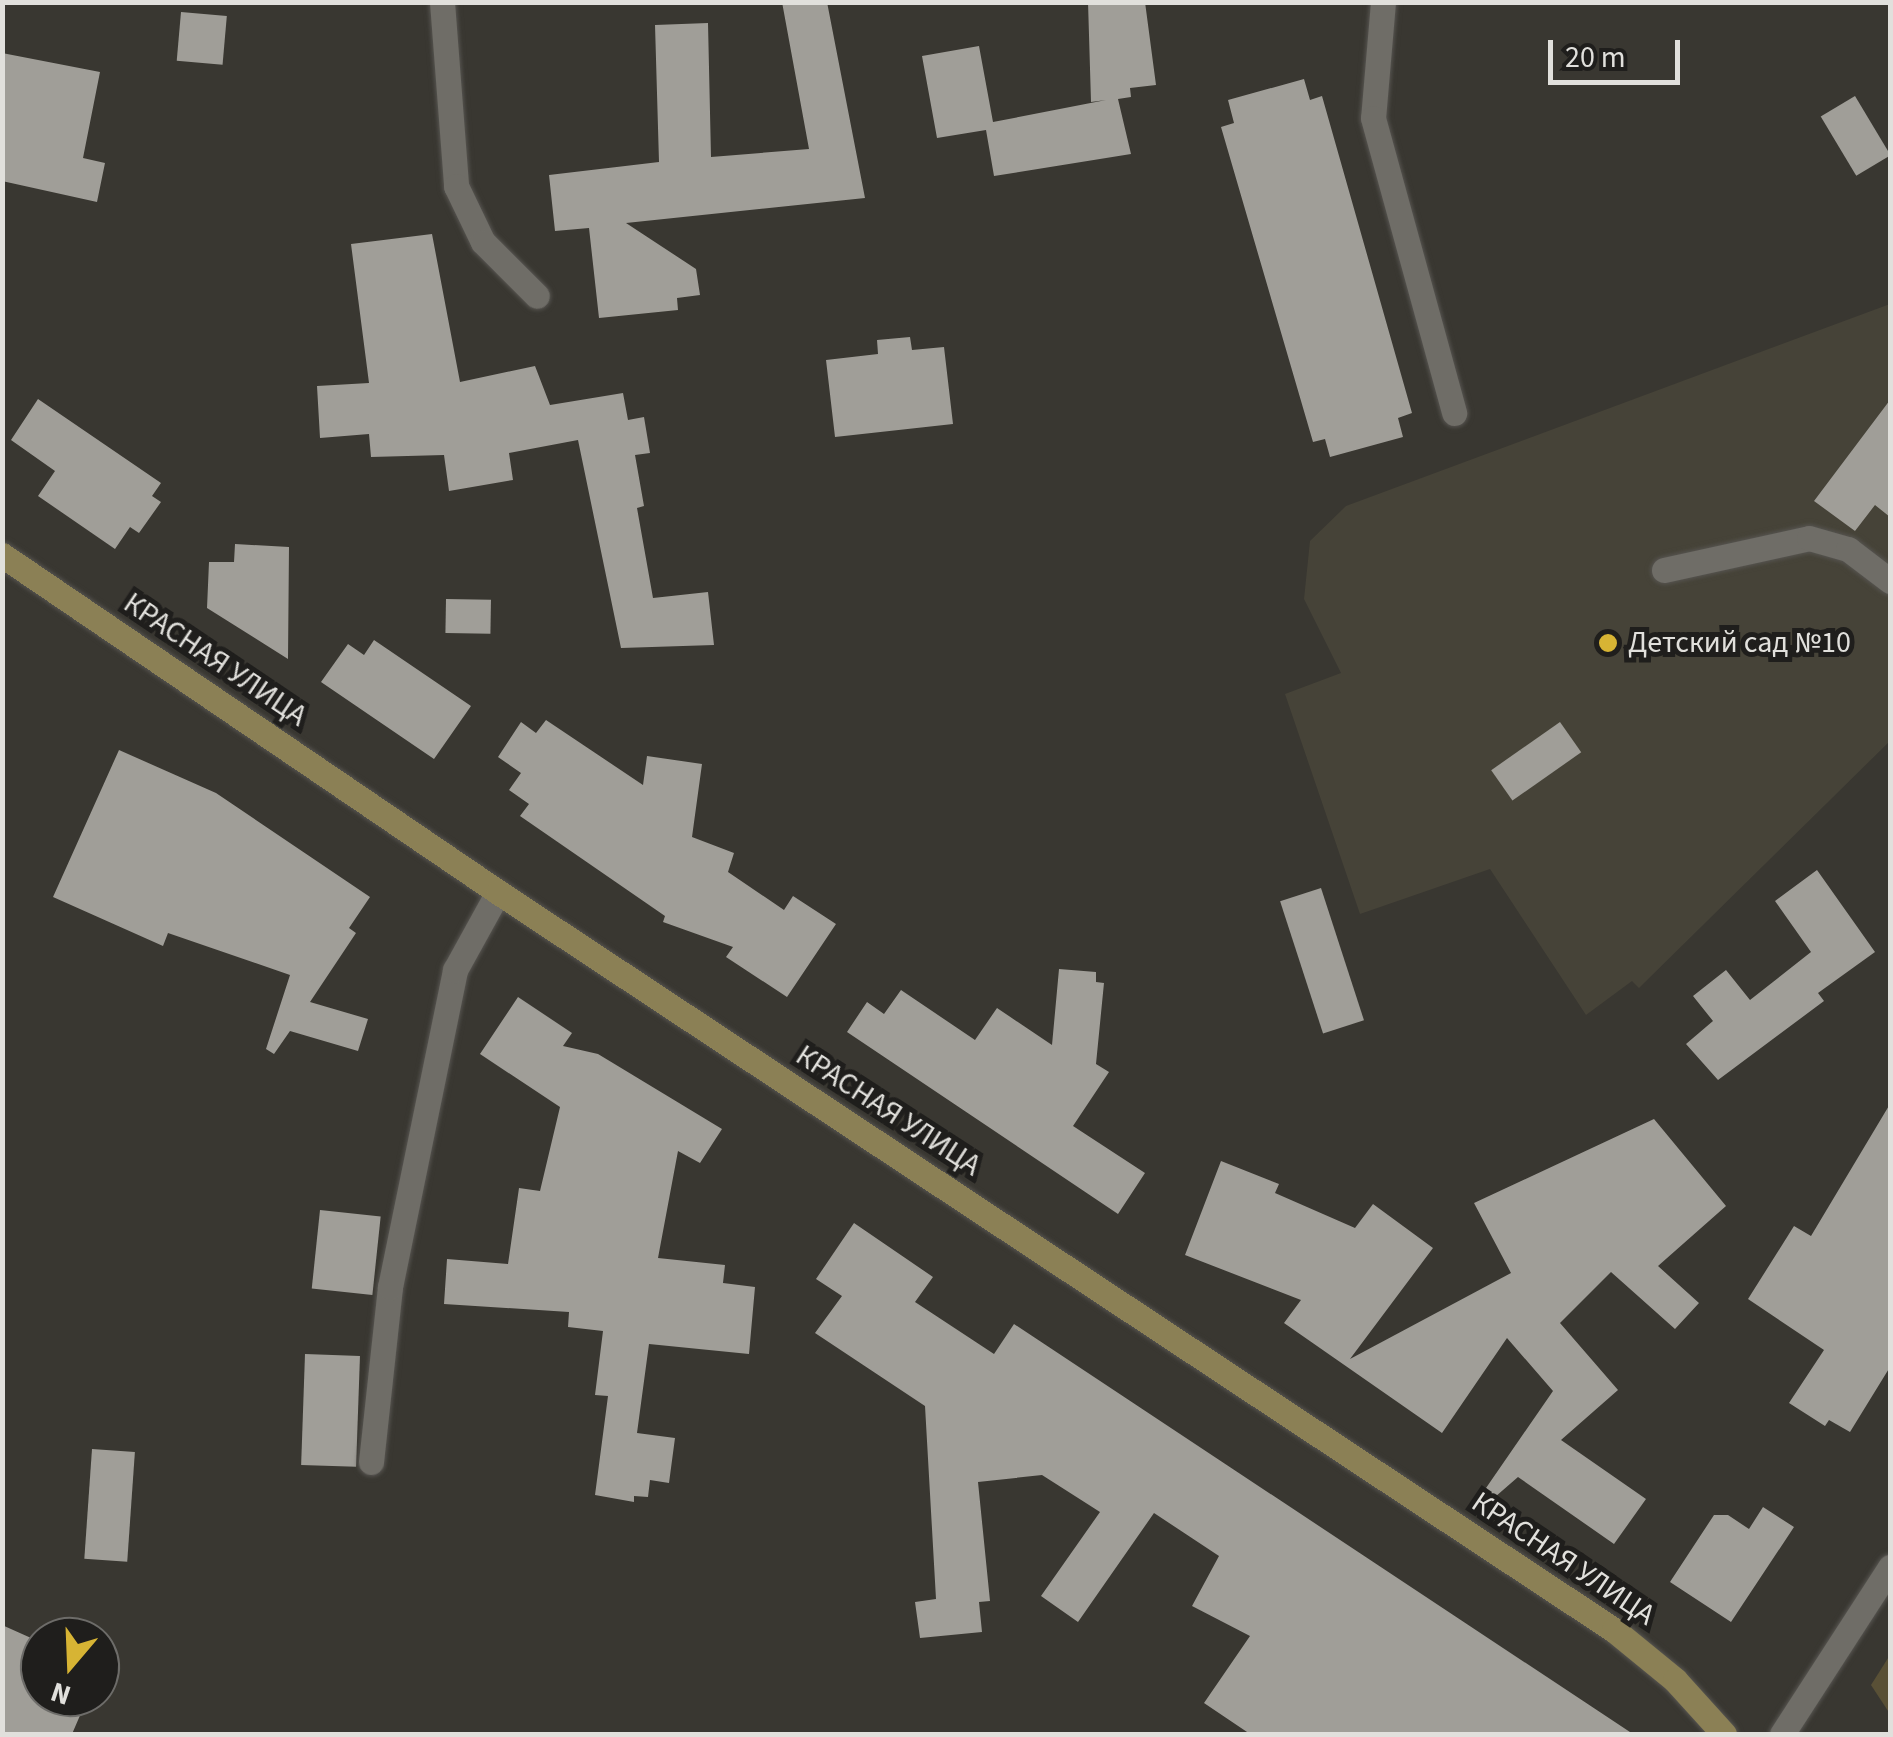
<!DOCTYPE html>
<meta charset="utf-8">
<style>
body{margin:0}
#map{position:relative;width:1893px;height:1737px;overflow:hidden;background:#393731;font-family:"Source Sans 3",sans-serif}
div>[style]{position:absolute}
.built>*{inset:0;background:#464338}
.green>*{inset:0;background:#595036}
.building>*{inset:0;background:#a09e98;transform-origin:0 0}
.roads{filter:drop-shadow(0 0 2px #565450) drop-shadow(0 0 2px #565450)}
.service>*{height:25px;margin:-12.5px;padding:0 12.5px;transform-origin:12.5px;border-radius:12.5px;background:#6f6d67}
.minor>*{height:25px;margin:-12.5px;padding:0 12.5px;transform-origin:12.5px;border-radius:12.5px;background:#6f6d67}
.secondary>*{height:25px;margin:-12.5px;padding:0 12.5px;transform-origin:12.5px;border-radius:12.5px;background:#8b8055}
.dots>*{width:28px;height:28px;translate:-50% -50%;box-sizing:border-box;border:5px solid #1f1e1c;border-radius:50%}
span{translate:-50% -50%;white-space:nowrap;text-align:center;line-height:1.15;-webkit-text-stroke:10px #1f1e1c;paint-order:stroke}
.poi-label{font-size:30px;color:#e1e0dc}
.left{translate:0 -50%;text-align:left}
.street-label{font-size:30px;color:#e1e0dc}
.frame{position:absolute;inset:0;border:5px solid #e1e0dc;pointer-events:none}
.north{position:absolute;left:20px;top:1617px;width:100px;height:100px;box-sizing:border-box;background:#1f1e1c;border:2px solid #6d6c69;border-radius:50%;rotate:199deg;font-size:28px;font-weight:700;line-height:40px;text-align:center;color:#e1e0dc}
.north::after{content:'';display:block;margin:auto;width:35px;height:45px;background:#d7b434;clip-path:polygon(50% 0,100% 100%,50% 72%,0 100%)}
.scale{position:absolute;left:1548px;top:40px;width:132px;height:45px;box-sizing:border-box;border:5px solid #e1e0dc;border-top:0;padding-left:12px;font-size:30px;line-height:35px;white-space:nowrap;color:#e1e0dc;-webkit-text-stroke:8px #1f1e1c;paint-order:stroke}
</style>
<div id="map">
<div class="built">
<i style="clip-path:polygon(1890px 304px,1890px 741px,1639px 988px,1632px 981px,1586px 1015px,1490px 869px,1360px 914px,1285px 694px,1341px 673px,1304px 599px,1310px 541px,1346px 506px)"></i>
</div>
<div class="green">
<i style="clip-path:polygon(1890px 1655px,1890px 1714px,1871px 1685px)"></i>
</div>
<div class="building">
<i style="clip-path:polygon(782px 2px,827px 2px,865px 198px,626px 223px,696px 269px,700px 295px,677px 298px,678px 310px,599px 318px,589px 228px,555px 231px,549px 175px,659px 162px,655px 25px,708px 23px,711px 157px,809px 149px)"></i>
<i style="clip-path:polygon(1088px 2px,1145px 2px,1156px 85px,1130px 88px,1131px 97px,1118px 99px,1131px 154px,994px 176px,986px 130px,937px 138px,922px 56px,979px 46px,993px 122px,1106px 100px,1091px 102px)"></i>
<i style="left:181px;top:12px;width:46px;height:49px;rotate:5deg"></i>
<i style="clip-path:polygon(2px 53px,100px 72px,83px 158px,105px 163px,97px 202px,2px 181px)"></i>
<i style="clip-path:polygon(1304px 79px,1310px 100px,1322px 96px,1412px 413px,1398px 418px,1403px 437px,1330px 457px,1325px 439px,1313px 442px,1221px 127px,1234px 123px,1228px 100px)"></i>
<i style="left:1855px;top:96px;width:69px;height:40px;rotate:59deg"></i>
<i style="clip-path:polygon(432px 234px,460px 382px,535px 366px,550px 405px,623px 393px,628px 420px,644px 417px,650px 453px,635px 455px,644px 506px,637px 508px,653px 598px,708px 592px,714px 645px,621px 648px,578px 440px,509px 453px,513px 480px,449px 491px,444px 455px,371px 457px,369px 434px,320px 438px,317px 386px,369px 383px,351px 244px)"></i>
<i style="clip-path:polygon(910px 337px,912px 350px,944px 347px,953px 424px,835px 437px,826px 360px,878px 354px,877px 340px)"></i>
<i style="clip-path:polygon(38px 399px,161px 483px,152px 496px,161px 502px,139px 533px,130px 527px,115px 549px,38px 496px,55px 471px,11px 440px)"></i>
<i style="clip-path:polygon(1890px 400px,1890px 517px,1875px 505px,1855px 531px,1814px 501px)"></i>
<i style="clip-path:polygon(235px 544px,289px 547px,288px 659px,207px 608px,209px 562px,234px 562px)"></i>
<i style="left:446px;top:599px;width:45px;height:34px;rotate:1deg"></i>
<i style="clip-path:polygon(374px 640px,471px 706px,434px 759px,321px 682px,348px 644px,364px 655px)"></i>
<i style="clip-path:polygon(546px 720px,643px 785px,647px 756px,702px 764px,692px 837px,734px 853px,728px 872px,784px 910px,793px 896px,836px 924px,787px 997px,726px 957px,733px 947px,663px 922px,665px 916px,520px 816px,529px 804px,509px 790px,521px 773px,498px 757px,521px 722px,536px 733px)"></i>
<i style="left:1560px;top:722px;width:37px;height:84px;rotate:55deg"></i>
<i style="clip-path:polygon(119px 750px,216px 793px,370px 897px,349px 928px,356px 933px,310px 1002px,368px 1019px,358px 1051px,290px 1031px,274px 1054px,266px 1049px,290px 975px,168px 933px,163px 946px,53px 897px)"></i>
<i style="clip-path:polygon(1817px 870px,1875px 952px,1818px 993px,1824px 1001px,1718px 1080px,1686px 1044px,1713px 1021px,1693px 996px,1726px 970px,1750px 1000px,1811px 952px,1775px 901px)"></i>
<i style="left:1321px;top:888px;width:139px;height:43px;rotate:72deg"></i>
<i style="clip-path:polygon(1059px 969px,1096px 972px,1096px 982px,1104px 983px,1096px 1064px,1109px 1072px,1073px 1126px,1145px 1173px,1118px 1214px,847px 1032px,867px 1002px,884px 1014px,901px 990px,975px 1040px,997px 1008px,1052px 1045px)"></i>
<i style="clip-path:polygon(518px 997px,572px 1033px,563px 1046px,598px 1054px,722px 1129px,700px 1163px,678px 1151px,658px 1258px,725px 1265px,723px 1283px,755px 1287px,749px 1354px,649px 1344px,637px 1433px,675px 1438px,669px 1483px,650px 1480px,648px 1497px,634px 1496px,634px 1502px,595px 1495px,608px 1396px,595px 1395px,603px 1331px,568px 1327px,569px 1312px,444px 1304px,447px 1259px,508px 1264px,519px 1188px,540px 1191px,560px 1107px,480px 1054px)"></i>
<i style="clip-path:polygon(1890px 1104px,1890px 1367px,1850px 1432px,1829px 1420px,1825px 1426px,1789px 1403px,1824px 1350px,1748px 1299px,1794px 1226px,1811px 1236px)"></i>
<i style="clip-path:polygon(1654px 1119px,1726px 1206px,1658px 1266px,1699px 1303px,1675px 1329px,1611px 1272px,1560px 1323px,1618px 1390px,1561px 1440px,1646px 1499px,1614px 1544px,1518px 1477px,1495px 1497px,1486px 1488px,1553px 1391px,1507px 1338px,1442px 1433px,1284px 1323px,1301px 1300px,1185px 1255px,1221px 1161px,1279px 1184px,1275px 1193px,1355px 1228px,1373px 1204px,1433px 1248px,1350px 1359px,1511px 1273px,1474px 1203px)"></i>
<i style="left:320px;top:1210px;width:61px;height:79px;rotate:6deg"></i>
<i style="clip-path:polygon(854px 1223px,933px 1277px,915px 1302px,994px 1354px,1014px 1324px,1633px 1734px,1250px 1734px,1204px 1703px,1250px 1636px,1192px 1606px,1219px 1556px,1154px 1513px,1078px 1622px,1041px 1596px,1100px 1512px,1042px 1475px,978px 1482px,990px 1601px,979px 1602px,982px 1632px,920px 1638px,915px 1602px,936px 1599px,925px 1406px,815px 1333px,842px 1296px,816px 1279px)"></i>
<i style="left:305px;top:1354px;width:55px;height:111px;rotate:2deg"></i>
<i style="left:92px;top:1449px;width:43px;height:110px;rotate:4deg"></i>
<i style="clip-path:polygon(1763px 1507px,1794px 1527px,1731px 1622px,1670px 1582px,1714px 1515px,1728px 1515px,1749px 1529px)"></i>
<i style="clip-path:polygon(2px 1625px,40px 1642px,40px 1697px,88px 1697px,72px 1734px,2px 1734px)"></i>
</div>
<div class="roads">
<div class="service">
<i style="left:442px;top:2px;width:185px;rotate:85.6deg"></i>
<i style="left:456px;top:186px;width:62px;rotate:64.3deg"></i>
<i style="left:483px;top:242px;width:76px;rotate:45deg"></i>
<i style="left:1383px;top:2px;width:116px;rotate:94.9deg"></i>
<i style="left:1373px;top:118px;width:306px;rotate:74.6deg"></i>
<i style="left:1664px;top:570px;width:148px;rotate:-12.4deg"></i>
<i style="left:1809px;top:538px;width:41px;rotate:15.8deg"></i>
<i style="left:1848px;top:549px;width:53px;rotate:37.3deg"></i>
<i style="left:371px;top:1462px;width:176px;rotate:-83.8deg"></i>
<i style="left:390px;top:1287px;width:324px;rotate:-78.4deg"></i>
<i style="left:455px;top:970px;width:89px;rotate:-61.1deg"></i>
</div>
<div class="minor">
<i style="left:1782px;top:1734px;width:199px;rotate:-57.1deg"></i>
</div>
<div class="secondary">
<i style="left:2px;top:555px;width:600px;rotate:34.19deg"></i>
<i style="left:498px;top:892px;width:1338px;rotate:33.48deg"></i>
<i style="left:1614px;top:1630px;width:79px;rotate:39.3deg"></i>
<i style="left:1675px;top:1680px;width:73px;rotate:47.8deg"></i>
</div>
</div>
<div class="dots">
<i style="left:1608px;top:643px;background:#d7b434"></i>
</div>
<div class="poi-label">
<span class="left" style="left:1628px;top:643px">Детский сад №10</span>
</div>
<div class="street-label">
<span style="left:215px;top:660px;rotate:34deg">КРАСНАЯ УЛИЦА</span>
<span style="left:888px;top:1111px;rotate:33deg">КРАСНАЯ УЛИЦА</span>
<span style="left:1563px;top:1559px;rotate:34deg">КРАСНАЯ УЛИЦА</span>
</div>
<div class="frame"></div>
<div class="north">N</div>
<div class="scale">20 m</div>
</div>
